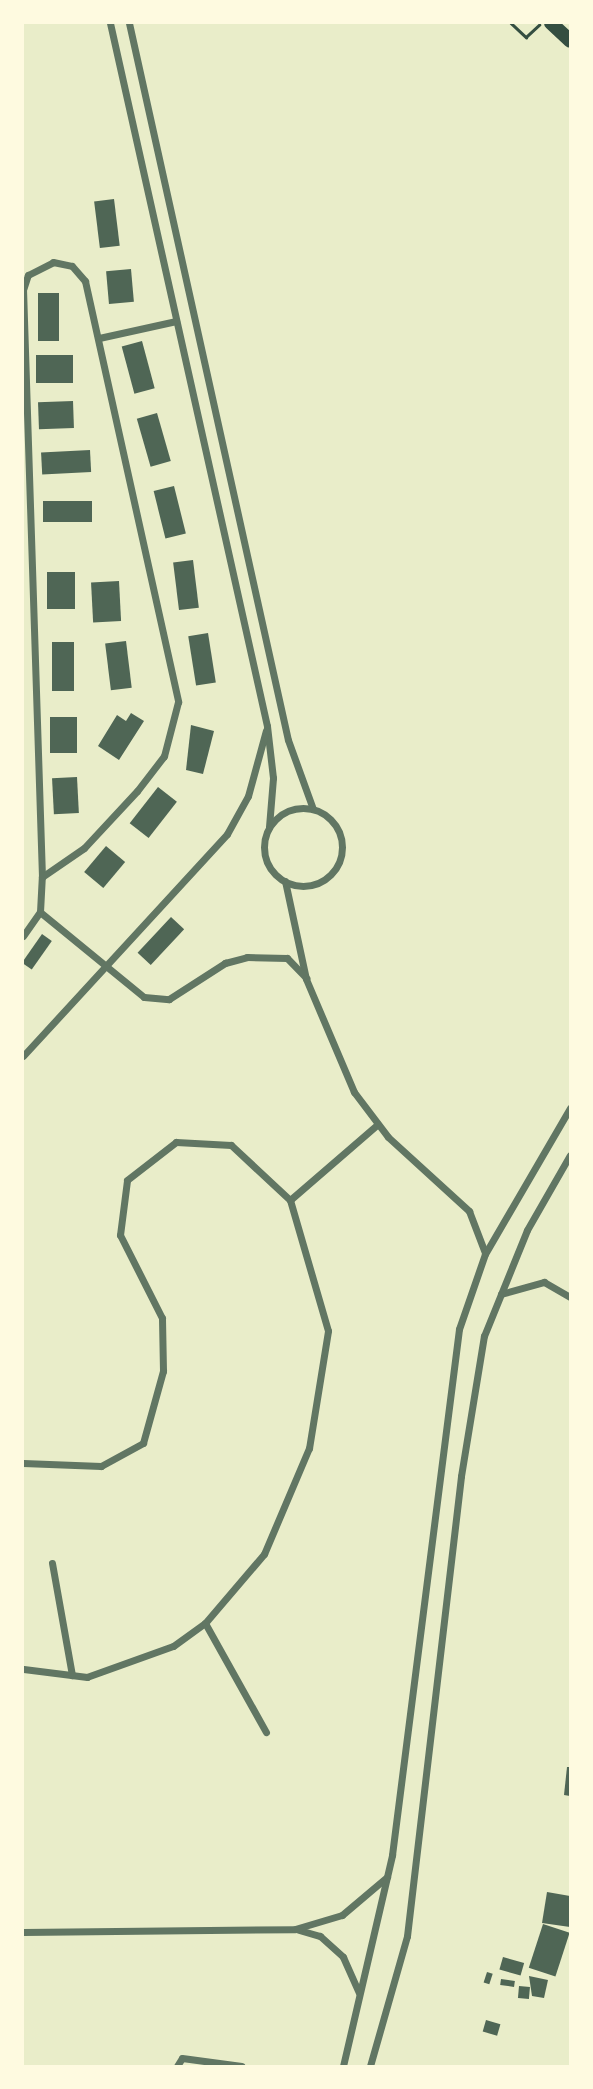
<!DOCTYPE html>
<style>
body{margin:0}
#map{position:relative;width:593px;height:2089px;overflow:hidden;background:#e9edc9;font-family:"DM Sans",sans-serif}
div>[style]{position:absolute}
.building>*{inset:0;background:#4f6655;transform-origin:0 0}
.path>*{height:2.5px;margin:-1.25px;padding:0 1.25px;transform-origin:1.25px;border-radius:1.25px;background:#344e41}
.minor>*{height:7px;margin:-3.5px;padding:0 3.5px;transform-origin:3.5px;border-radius:3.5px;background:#617663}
.minor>.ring{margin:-3.5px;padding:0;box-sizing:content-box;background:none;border:7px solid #617663;border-radius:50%}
.trunk>*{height:14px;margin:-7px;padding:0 7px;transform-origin:7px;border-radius:7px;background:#344e41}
span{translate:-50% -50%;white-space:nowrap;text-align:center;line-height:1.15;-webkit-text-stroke:5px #fefae0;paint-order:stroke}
.frame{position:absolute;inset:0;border:24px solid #fefae0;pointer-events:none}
</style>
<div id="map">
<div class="building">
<i style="left:114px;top:199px;width:47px;height:20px;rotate:83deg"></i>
<i style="left:131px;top:269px;width:33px;height:25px;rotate:85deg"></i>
<i style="left:38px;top:293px;width:21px;height:48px"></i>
<i style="left:142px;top:341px;width:49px;height:21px;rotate:75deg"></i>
<i style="left:73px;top:355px;width:28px;height:37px;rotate:90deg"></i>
<i style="left:73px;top:401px;width:27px;height:35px;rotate:88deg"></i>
<i style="left:157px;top:413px;width:50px;height:21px;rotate:74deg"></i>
<i style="left:90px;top:450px;width:22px;height:49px;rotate:87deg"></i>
<i style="left:174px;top:486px;width:49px;height:21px;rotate:76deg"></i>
<i style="left:92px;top:501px;width:21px;height:49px;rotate:90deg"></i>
<i style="left:193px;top:560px;width:48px;height:20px;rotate:83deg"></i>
<i style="left:47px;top:572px;width:28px;height:37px"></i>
<i style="left:119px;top:581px;width:40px;height:28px;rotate:87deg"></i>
<i style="left:208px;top:633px;width:50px;height:20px;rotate:81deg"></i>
<i style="left:126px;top:641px;width:47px;height:21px;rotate:83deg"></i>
<i style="left:52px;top:642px;width:22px;height:49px"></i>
<i style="clip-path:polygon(131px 713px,144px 721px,119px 760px,98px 746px,117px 715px,126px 721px)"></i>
<i style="left:50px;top:717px;width:27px;height:36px"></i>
<i style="clip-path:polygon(191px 725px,214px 731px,203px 774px,186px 770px)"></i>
<i style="left:77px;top:777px;width:36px;height:25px;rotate:87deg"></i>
<i style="left:158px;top:787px;width:24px;height:46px;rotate:38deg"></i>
<i style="left:106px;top:846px;width:25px;height:34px;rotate:40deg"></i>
<i style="left:171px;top:917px;width:18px;height:49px;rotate:43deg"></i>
<i style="left:42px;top:934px;width:12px;height:35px;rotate:35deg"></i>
<i style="clip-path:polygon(567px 1767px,570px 1767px,570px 1796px,564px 1795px)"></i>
<i style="clip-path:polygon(547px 1892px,570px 1896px,570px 1927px,542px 1923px)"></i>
<i style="left:543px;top:1924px;width:28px;height:46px;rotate:18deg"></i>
<i style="left:503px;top:1957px;width:22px;height:13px;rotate:16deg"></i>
<i style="left:487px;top:1972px;width:6px;height:11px;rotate:18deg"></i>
<i style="clip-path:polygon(529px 1976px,548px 1980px,544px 1998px,532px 1996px)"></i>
<i style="left:501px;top:1979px;width:14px;height:6px;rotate:8deg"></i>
<i style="left:519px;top:1986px;width:11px;height:12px;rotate:5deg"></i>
<i style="left:486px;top:2020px;width:15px;height:12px;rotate:16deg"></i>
</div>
<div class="path">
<i style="left:511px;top:23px;width:21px;rotate:43deg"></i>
<i style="left:526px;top:37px;width:18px;rotate:-43deg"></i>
</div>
<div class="minor">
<i style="left:110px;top:23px;width:720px;rotate:77.41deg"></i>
<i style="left:267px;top:726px;width:52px;rotate:83.4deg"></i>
<i style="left:273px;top:778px;width:49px;rotate:94.7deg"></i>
<i style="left:129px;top:23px;width:734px;rotate:77.5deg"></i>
<i style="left:288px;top:740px;width:73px;rotate:70.1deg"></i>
<i style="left:99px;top:338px;width:79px;rotate:-12.4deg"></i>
<i class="ring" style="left:264px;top:808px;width:71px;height:71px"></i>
<i style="left:285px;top:881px;width:100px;rotate:77.9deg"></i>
<i style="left:306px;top:979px;width:123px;rotate:67deg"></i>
<i style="left:354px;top:1092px;width:56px;rotate:52.9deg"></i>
<i style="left:388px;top:1137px;width:110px;rotate:42.4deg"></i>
<i style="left:469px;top:1211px;width:45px;rotate:69.1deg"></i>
<i style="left:40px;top:912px;width:134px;rotate:39.3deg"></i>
<i style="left:144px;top:997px;width:25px;rotate:5deg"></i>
<i style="left:169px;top:999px;width:67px;rotate:-32.7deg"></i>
<i style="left:225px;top:963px;width:23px;rotate:-15deg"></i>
<i style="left:247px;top:957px;width:40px;rotate:1.4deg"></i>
<i style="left:287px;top:958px;width:28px;rotate:46deg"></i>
<i style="left:23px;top:936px;width:29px;rotate:-55deg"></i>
<i style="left:40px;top:912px;width:35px;rotate:-87deg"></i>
<i style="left:42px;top:877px;width:587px;rotate:-91.85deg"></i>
<i style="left:23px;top:290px;width:16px;rotate:-72deg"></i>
<i style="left:28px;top:275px;width:28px;rotate:-27deg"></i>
<i style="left:53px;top:262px;width:19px;rotate:12deg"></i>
<i style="left:72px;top:266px;width:20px;rotate:49deg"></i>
<i style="left:85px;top:281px;width:431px;rotate:77.5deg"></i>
<i style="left:178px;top:702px;width:56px;rotate:104.5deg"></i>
<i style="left:164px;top:756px;width:44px;rotate:127.6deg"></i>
<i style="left:137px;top:791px;width:78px;rotate:132.9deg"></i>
<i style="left:84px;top:848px;width:51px;rotate:145.4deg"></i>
<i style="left:23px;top:1056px;width:301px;rotate:-47.4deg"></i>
<i style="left:227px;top:834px;width:43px;rotate:-61.1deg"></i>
<i style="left:248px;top:796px;width:68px;rotate:-74.7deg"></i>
<i style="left:290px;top:1200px;width:116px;rotate:-40.8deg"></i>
<i style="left:501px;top:1294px;width:45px;rotate:-15.6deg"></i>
<i style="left:544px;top:1282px;width:30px;rotate:30deg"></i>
<i style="left:23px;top:1463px;width:78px;rotate:2.2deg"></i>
<i style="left:101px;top:1466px;width:48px;rotate:-28.7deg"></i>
<i style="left:143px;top:1443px;width:75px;rotate:-74.5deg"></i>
<i style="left:163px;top:1371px;width:53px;rotate:-91.1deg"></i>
<i style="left:162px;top:1318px;width:93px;rotate:-116.8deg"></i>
<i style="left:120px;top:1235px;width:55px;rotate:-82.7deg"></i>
<i style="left:127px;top:1180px;width:62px;rotate:-37.8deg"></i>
<i style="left:176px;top:1142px;width:55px;rotate:3.1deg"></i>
<i style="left:231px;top:1145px;width:81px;rotate:43deg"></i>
<i style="left:290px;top:1200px;width:136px;rotate:73.8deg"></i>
<i style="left:328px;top:1331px;width:119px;rotate:99.2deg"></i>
<i style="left:309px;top:1448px;width:115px;rotate:113deg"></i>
<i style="left:264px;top:1554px;width:91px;rotate:130.5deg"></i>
<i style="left:205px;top:1623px;width:39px;rotate:144deg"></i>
<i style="left:173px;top:1646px;width:91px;rotate:160.2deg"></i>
<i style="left:87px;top:1677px;width:64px;rotate:-172.9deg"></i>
<i style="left:52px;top:1563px;width:114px;rotate:79.9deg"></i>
<i style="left:205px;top:1623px;width:125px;rotate:60.8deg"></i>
<i style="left:299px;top:1930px;width:22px;rotate:16deg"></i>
<i style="left:320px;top:1936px;width:31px;rotate:42deg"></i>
<i style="left:343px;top:1957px;width:39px;rotate:66deg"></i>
<i style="left:23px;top:1932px;width:272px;rotate:-0.6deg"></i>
<i style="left:295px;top:1929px;width:49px;rotate:-16.6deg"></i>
<i style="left:342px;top:1915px;width:59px;rotate:-40.2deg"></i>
<i style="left:177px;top:2066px;width:9px;rotate:-58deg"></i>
<i style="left:182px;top:2058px;width:60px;rotate:7.7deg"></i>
<i style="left:343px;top:2066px;width:217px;rotate:-76.9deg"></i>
<i style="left:392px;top:1855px;width:530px;rotate:-82.74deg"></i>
<i style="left:459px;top:1329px;width:79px;rotate:-70.9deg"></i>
<i style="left:485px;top:1254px;width:169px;rotate:-59.8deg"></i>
<i style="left:370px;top:2066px;width:135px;rotate:-74.1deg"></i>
<i style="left:407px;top:1936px;width:463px;rotate:-83.3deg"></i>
<i style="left:461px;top:1476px;width:142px;rotate:-80.7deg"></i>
<i style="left:484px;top:1336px;width:114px;rotate:-67.9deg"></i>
<i style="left:527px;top:1230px;width:86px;rotate:-60.2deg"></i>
</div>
<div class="trunk">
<i style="left:551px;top:23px;width:26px;rotate:43deg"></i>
</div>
<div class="frame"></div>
</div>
